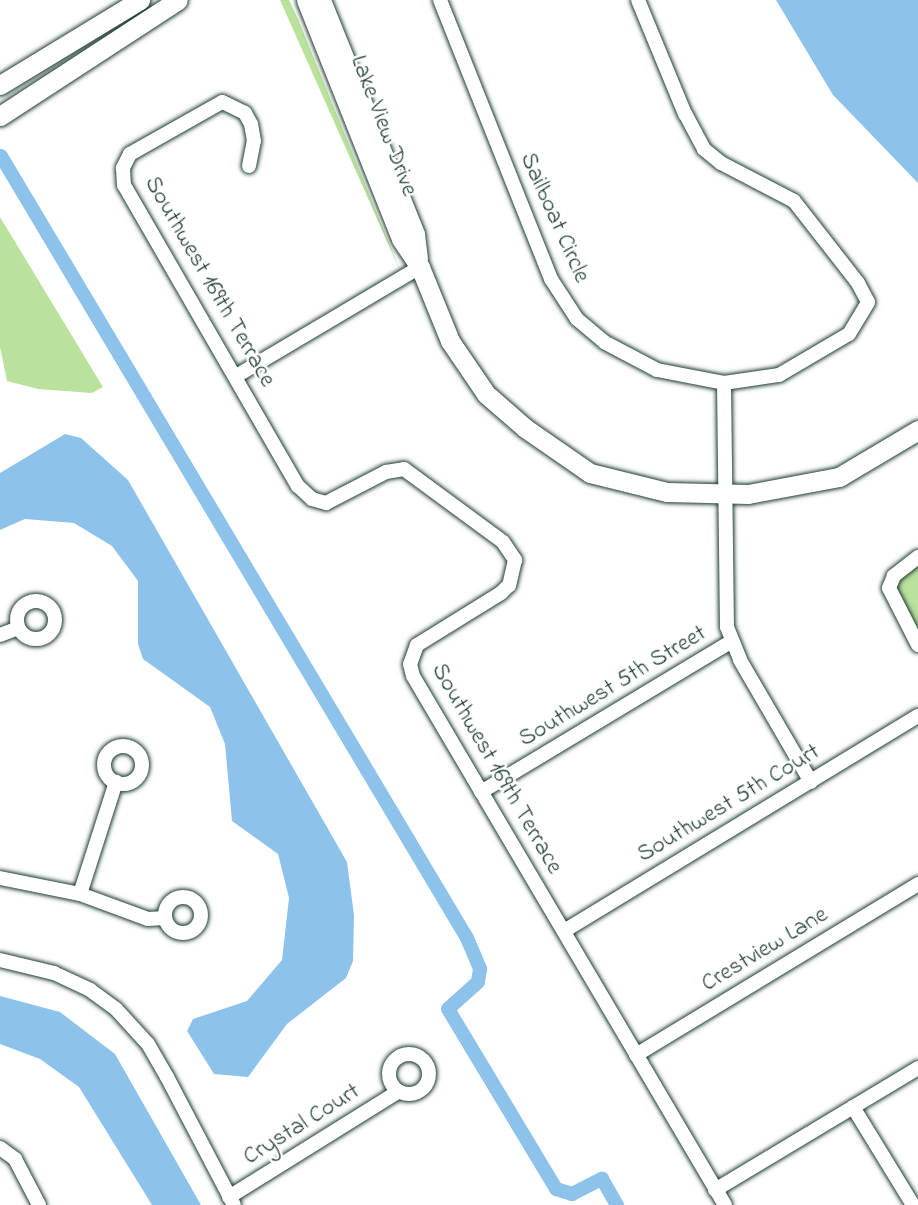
<!DOCTYPE html>
<style>
body{margin:0}
#map{position:relative;width:918px;height:1205px;overflow:hidden;background:#fff;font-family:"Indie Flower",sans-serif}
div>[style]{position:absolute}
.green>*{inset:0;background:#bae29d}
.water>*{inset:0;background:#8dc3eb}
.canal>*{height:14px;margin:-7px;padding:0 7px;transform-origin:7px;border-radius:7px;background:#8dc3eb}
.roads{filter:drop-shadow(0 0 2px #1f3d34) drop-shadow(0 0 2px #1f3d34)}
.street>*{height:14px;margin:-7px;padding:0 7px;transform-origin:7px;border-radius:7px;background:#fff}
.street>.ring{margin:-7px;padding:0;box-sizing:content-box;background:none;border:14px solid #fff;border-radius:50%}
.secondary>*{height:19px;margin:-9.5px;padding:0 9.5px;transform-origin:9.5px;border-radius:9.5px;background:#fff}
span{translate:-50% -50%;white-space:nowrap;text-align:center;line-height:1.15;-webkit-text-stroke:5px #fff;paint-order:stroke}
.street-label{font-size:24px;color:#1f3d34}
</style>
<div id="map">
<div class="green">
<i style="clip-path:polygon(280px 0,289px 0,298px 19px,402px 275px)"></i>
<i style="clip-path:polygon(0 217px,103px 387px,92px 393px,38px 389px,7px 381px,0 347px)"></i>
<i style="clip-path:polygon(918px 557px,918px 645px,894px 605px,894px 576px)"></i>
</div>
<div class="water">
<i style="clip-path:polygon(776px 0,918px 0,918px 183px,833px 95px)"></i>
<i style="clip-path:polygon(65px 434px,81px 438px,128px 480px,347px 862px,354px 915px,353px 961px,346px 978px,287px 1024px,248px 1077px,214px 1074px,187px 1031px,193px 1019px,247px 1001px,282px 960px,289px 898px,278px 854px,232px 821px,225px 744px,210px 707px,143px 659px,138px 644px,138px 581px,112px 546px,74px 523px,25px 519px,0 530px,0 473px)"></i>
<i style="clip-path:polygon(0 996px,60px 1012px,115px 1054px,201px 1205px,152px 1205px,79px 1087px,40px 1059px,0 1044px)"></i>
</div>
<div class="canal">
<i style="left:1px;top:156px;width:910px;rotate:59.21deg"></i>
<i style="left:467px;top:938px;width:34px;rotate:67deg"></i>
<i style="left:480px;top:969px;width:13px;rotate:99deg"></i>
<i style="left:478px;top:982px;width:40px;rotate:138deg"></i>
<i style="left:448px;top:1009px;width:210px;rotate:59deg"></i>
<i style="left:556px;top:1189px;width:17px;rotate:17deg"></i>
<i style="left:572px;top:1194px;width:34px;rotate:-27deg"></i>
<i style="left:602px;top:1179px;width:30px;rotate:60deg"></i>
</div>
<div class="roads">
<div class="street">
<i style="left:440px;top:0;width:300px;rotate:68.3deg"></i>
<i style="left:551px;top:279px;width:48px;rotate:57deg"></i>
<i style="left:577px;top:319px;width:35px;rotate:40deg"></i>
<i style="left:604px;top:342px;width:60px;rotate:27.8deg"></i>
<i style="left:657px;top:370px;width:68px;rotate:11deg"></i>
<i style="left:724px;top:383px;width:56px;rotate:-8.3deg"></i>
<i style="left:779px;top:375px;width:81px;rotate:-30.4deg"></i>
<i style="left:849px;top:334px;width:37px;rotate:-59deg"></i>
<i style="left:868px;top:302px;width:21px;rotate:-118deg"></i>
<i style="left:858px;top:283px;width:104px;rotate:-128deg"></i>
<i style="left:794px;top:201px;width:82px;rotate:-152.5deg"></i>
<i style="left:721px;top:163px;width:22px;rotate:-141deg"></i>
<i style="left:704px;top:149px;width:40px;rotate:-118deg"></i>
<i style="left:685px;top:114px;width:123px;rotate:-112.4deg"></i>
<i style="left:249px;top:166px;width:25px;rotate:-79deg"></i>
<i style="left:254px;top:141px;width:17px;rotate:-100deg"></i>
<i style="left:251px;top:124px;width:13px;rotate:-119deg"></i>
<i style="left:245px;top:113px;width:25px;rotate:-154deg"></i>
<i style="left:222px;top:102px;width:106px;rotate:150.5deg"></i>
<i style="left:130px;top:154px;width:16px;rotate:117deg"></i>
<i style="left:123px;top:168px;width:17px;rotate:87deg"></i>
<i style="left:124px;top:185px;width:348px;rotate:60deg"></i>
<i style="left:298px;top:486px;width:19px;rotate:43deg"></i>
<i style="left:312px;top:499px;width:15px;rotate:16deg"></i>
<i style="left:326px;top:503px;width:68px;rotate:-27.3deg"></i>
<i style="left:386px;top:472px;width:18px;rotate:-9deg"></i>
<i style="left:404px;top:469px;width:123px;rotate:36.4deg"></i>
<i style="left:503px;top:542px;width:22px;rotate:56deg"></i>
<i style="left:515px;top:560px;width:26px;rotate:103deg"></i>
<i style="left:509px;top:585px;width:11px;rotate:135deg"></i>
<i style="left:501px;top:593px;width:99px;rotate:148.2deg"></i>
<i style="left:417px;top:645px;width:20px;rotate:110deg"></i>
<i style="left:410px;top:664px;width:12px;rotate:76deg"></i>
<i style="left:413px;top:676px;width:614px;rotate:59.47deg"></i>
<i style="left:238px;top:375px;width:212px;rotate:-30.7deg"></i>
<i style="left:724px;top:383px;width:244px;rotate:89.3deg"></i>
<i style="left:727px;top:627px;width:35px;rotate:68deg"></i>
<i style="left:740px;top:660px;width:141px;rotate:59.8deg"></i>
<i style="left:918px;top:557px;width:31px;rotate:142deg"></i>
<i style="left:894px;top:576px;width:13px;rotate:113deg"></i>
<i style="left:889px;top:588px;width:64px;rotate:63deg"></i>
<i class="ring" style="left:17px;top:601px;width:24px;height:24px"></i>
<i style="left:0;top:635px;width:19px;rotate:-21deg"></i>
<i class="ring" style="left:104px;top:746px;width:24px;height:24px"></i>
<i style="left:481px;top:792px;width:292px;rotate:-31deg"></i>
<i style="left:0;top:878px;width:82px;rotate:11.3deg"></i>
<i style="left:80px;top:894px;width:72px;rotate:20.2deg"></i>
<i style="left:148px;top:919px;width:17px;rotate:-3deg"></i>
<i style="left:80px;top:894px;width:118px;rotate:-72.2deg"></i>
<i class="ring" style="left:165px;top:897px;width:22px;height:22px"></i>
<i style="left:564px;top:931px;width:414px;rotate:-31.3deg"></i>
<i style="left:0;top:960px;width:56px;rotate:13.5deg"></i>
<i style="left:54px;top:973px;width:40px;rotate:25deg"></i>
<i style="left:90px;top:990px;width:32px;rotate:36deg"></i>
<i style="left:116px;top:1009px;width:47px;rotate:47.6deg"></i>
<i style="left:148px;top:1044px;width:38px;rotate:60deg"></i>
<i style="left:167px;top:1077px;width:144px;rotate:62.4deg"></i>
<i class="ring" style="left:389px;top:1054px;width:26px;height:26px"></i>
<i style="left:636px;top:1055px;width:330px;rotate:-31.2deg"></i>
<i style="left:853px;top:1107px;width:115px;rotate:58.5deg"></i>
<i style="left:0;top:1148px;width:19px;rotate:36deg"></i>
<i style="left:15px;top:1159px;width:52px;rotate:62.4deg"></i>
<i style="left:715px;top:1190px;width:237px;rotate:-31deg"></i>
<i style="left:229px;top:1197px;width:200px;rotate:-31.9deg"></i>
</div>
<div class="secondary">
<i style="left:306px;top:0;width:257px;rotate:68.3deg"></i>
<i style="left:401px;top:239px;width:34px;rotate:56deg"></i>
<i style="left:420px;top:267px;width:80px;rotate:67.9deg"></i>
<i style="left:450px;top:341px;width:64px;rotate:55.8deg"></i>
<i style="left:486px;top:394px;width:52px;rotate:41.1deg"></i>
<i style="left:525px;top:428px;width:79px;rotate:34.7deg"></i>
<i style="left:590px;top:473px;width:79px;rotate:13.9deg"></i>
<i style="left:667px;top:492px;width:81px;rotate:1.4deg"></i>
<i style="left:748px;top:494px;width:93px;rotate:-10.6deg"></i>
<i style="left:839px;top:477px;width:92px;rotate:-30.7deg"></i>
<i style="left:321px;top:0;width:252px;rotate:68.1deg"></i>
<i style="left:415px;top:234px;width:25px;rotate:83deg"></i>
<i style="left:0;top:85px;width:164px;rotate:-31.3deg"></i>
<i style="left:0;top:116px;width:212px;rotate:-33.1deg"></i>
</div>
</div>
<div class="street-label">
<span style="left:383px;top:126px;rotate:69deg">Lake View Drive</span>
<span style="left:554px;top:218px;rotate:66deg">Sailboat Circle</span>
<span style="left:209px;top:282px;rotate:60deg">Southwest 169th Terrace</span>
<span style="left:613px;top:687px;rotate:-31deg">Southwest 5th Street</span>
<span style="left:496px;top:769px;rotate:60deg">Southwest 169th Terrace</span>
<span style="left:729px;top:804px;rotate:-31deg">Southwest 5th Court</span>
<span style="left:765px;top:950px;rotate:-31deg">Crestview Lane</span>
<span style="left:302px;top:1125px;rotate:-32deg">Crystal Court</span>
</div>
</div>
